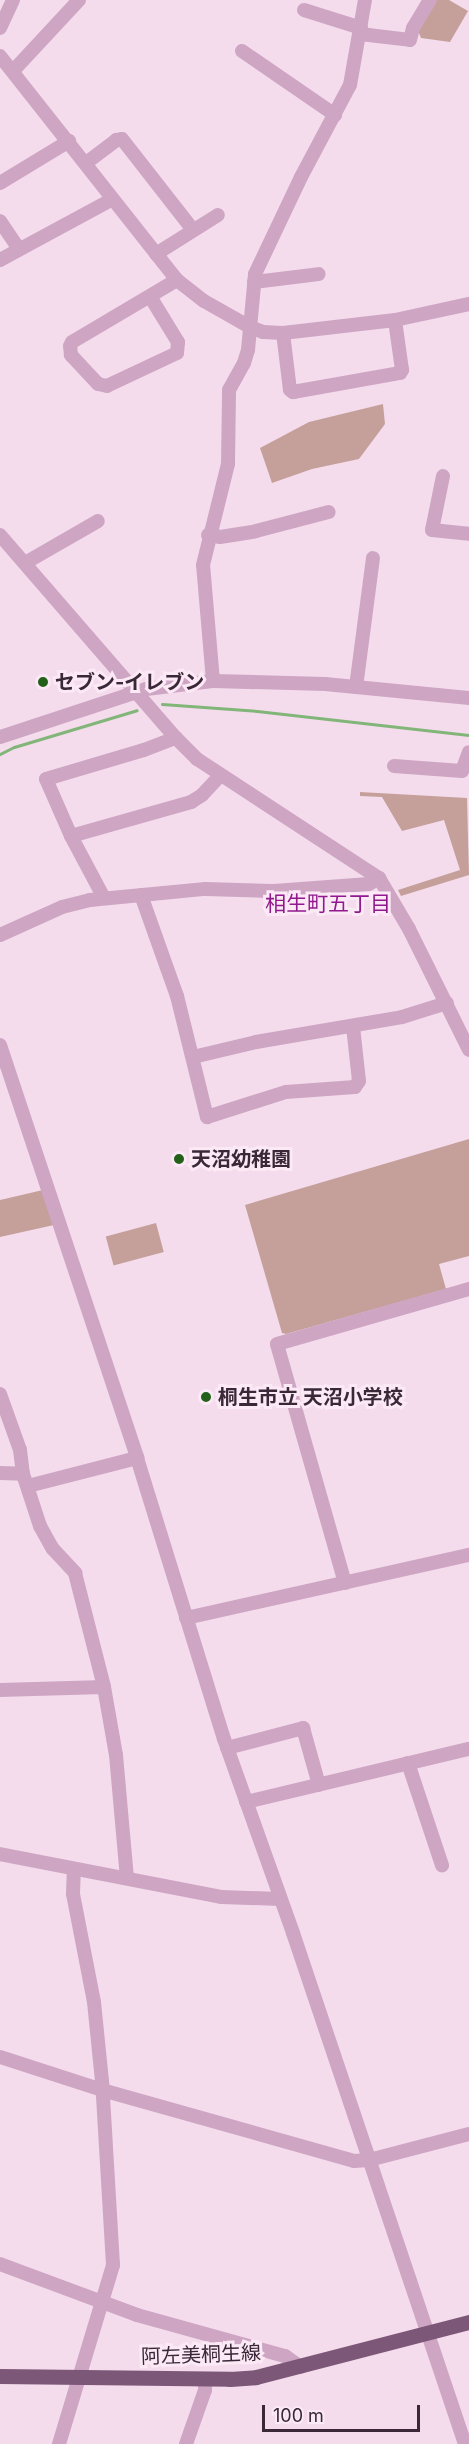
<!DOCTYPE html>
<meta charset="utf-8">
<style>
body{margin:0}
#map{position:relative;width:469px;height:2444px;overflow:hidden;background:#f5dced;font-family:Inter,"Noto Sans JP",sans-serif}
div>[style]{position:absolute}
.green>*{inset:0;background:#c5a09a;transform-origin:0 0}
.stream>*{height:3px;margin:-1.5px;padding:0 1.5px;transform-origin:1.5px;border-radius:1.5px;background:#82b578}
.minor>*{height:14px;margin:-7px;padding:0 7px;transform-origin:7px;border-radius:7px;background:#cea6c4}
.major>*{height:15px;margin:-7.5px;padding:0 7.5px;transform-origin:7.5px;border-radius:7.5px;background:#7d5778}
.dots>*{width:16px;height:16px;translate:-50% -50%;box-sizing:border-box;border:3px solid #fbe9f5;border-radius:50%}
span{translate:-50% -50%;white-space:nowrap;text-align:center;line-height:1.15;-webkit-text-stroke:6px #fbe9f5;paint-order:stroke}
.poi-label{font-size:20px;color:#3a2838;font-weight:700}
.left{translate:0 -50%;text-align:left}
.street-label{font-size:20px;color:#3a2838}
.neighbourhood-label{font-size:21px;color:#91188d}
.scale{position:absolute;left:262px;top:2405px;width:158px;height:27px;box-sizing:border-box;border:3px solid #3a2838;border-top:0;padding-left:8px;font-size:18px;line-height:21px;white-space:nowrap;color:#3a2838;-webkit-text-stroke:4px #fbe9f5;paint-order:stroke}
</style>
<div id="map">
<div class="green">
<i style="clip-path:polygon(434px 0,449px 0,468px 11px,450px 42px,421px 38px,417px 28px)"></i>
<i style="clip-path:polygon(383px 404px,385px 424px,359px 459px,312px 469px,272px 483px,260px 448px,309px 422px)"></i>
<i style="clip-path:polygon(360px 792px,467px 798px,469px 875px,401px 896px,398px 890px,460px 870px,444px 820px,402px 831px,382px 797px,360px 796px)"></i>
<i style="clip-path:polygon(469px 1139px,469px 1256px,439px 1264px,446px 1289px,286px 1334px,282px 1333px,245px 1205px)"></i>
<i style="clip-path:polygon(43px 1190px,54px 1225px,0 1237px,0 1200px)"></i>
<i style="left:156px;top:1223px;width:30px;height:52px;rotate:75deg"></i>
</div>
<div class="stream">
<i style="left:162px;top:704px;width:95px;rotate:4.2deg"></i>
<i style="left:257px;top:711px;width:213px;rotate:6.5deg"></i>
<i style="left:0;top:754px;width:16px;rotate:-27deg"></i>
<i style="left:14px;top:747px;width:128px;rotate:-16.7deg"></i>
</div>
<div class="minor">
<i style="left:304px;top:10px;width:60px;rotate:17.5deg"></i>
<i style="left:0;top:28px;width:31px;rotate:-65deg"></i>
<i style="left:360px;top:34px;width:50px;rotate:6.8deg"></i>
<i style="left:410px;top:40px;width:12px;rotate:-76deg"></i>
<i style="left:413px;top:28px;width:33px;rotate:-59deg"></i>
<i style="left:242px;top:51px;width:113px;rotate:34.5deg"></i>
<i style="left:0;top:56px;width:285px;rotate:51.7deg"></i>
<i style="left:177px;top:280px;width:34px;rotate:38deg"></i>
<i style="left:204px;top:301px;width:53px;rotate:29.5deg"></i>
<i style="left:250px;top:327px;width:14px;rotate:21deg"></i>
<i style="left:263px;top:332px;width:20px;rotate:3deg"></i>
<i style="left:283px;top:333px;width:113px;rotate:-6.6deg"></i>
<i style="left:395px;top:320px;width:76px;rotate:-12.2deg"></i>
<i style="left:13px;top:71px;width:97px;rotate:-47.1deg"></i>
<i style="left:86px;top:163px;width:38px;rotate:-37deg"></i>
<i style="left:116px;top:140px;width:6px;rotate:-9deg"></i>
<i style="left:122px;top:139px;width:115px;rotate:52deg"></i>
<i style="left:0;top:183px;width:81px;rotate:-31.3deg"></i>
<i style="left:0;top:221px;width:34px;rotate:56deg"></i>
<i style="left:156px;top:254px;width:73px;rotate:-32.2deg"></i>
<i style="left:0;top:260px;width:128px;rotate:-28.4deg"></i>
<i style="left:254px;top:282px;width:65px;rotate:-7deg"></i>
<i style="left:151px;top:298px;width:52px;rotate:58.5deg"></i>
<i style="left:178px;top:342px;width:11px;rotate:95deg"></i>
<i style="left:177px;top:353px;width:77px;rotate:154.8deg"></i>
<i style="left:107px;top:386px;width:9px;rotate:-167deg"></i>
<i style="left:98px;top:384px;width:40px;rotate:-133deg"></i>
<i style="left:71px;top:355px;width:9px;rotate:-96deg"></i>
<i style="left:70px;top:346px;width:4px;rotate:-63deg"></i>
<i style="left:72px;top:342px;width:122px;rotate:-30.6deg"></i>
<i style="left:283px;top:333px;width:57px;rotate:83deg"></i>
<i style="left:290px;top:390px;width:4px;rotate:34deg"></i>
<i style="left:293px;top:392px;width:109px;rotate:-10.1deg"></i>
<i style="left:400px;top:373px;width:4px;rotate:-56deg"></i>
<i style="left:402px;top:370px;width:50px;rotate:-98deg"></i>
<i style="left:443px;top:476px;width:55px;rotate:101.5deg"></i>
<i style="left:432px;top:530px;width:37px;rotate:6deg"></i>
<i style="left:0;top:535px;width:269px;rotate:49.1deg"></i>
<i style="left:176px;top:738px;width:30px;rotate:45deg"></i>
<i style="left:197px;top:759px;width:217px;rotate:33.2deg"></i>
<i style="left:379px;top:878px;width:59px;rotate:59.5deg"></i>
<i style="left:409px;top:929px;width:135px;rotate:63.6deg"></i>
<i style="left:208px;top:535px;width:12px;rotate:9deg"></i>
<i style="left:220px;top:537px;width:36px;rotate:-9deg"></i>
<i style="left:256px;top:531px;width:75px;rotate:-14.6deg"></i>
<i style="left:25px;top:563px;width:84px;rotate:-29.9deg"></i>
<i style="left:213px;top:681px;width:116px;rotate:-94.9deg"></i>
<i style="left:203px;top:565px;width:104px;rotate:-76.1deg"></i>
<i style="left:228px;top:464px;width:74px;rotate:-89.2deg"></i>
<i style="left:229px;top:390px;width:31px;rotate:-61deg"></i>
<i style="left:244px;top:363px;width:14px;rotate:-73deg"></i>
<i style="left:248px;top:350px;width:76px;rotate:-84.7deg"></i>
<i style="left:255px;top:274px;width:107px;rotate:-64.6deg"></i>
<i style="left:301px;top:177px;width:104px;rotate:-62deg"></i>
<i style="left:350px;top:85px;width:86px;rotate:-80deg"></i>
<i style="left:356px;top:687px;width:130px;rotate:-82.5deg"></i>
<i style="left:0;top:737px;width:154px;rotate:-18.2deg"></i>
<i style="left:146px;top:689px;width:67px;rotate:-6.8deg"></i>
<i style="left:213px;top:681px;width:112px;rotate:1.5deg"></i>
<i style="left:325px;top:684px;width:145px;rotate:5.6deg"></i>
<i style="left:394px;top:766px;width:68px;rotate:4.2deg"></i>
<i style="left:462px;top:771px;width:20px;rotate:-70deg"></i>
<i style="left:71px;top:836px;width:125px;rotate:-15.8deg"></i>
<i style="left:191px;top:802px;width:13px;rotate:-32deg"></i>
<i style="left:202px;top:795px;width:26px;rotate:-47deg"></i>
<i style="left:141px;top:895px;width:107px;rotate:70.4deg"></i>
<i style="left:177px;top:996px;width:125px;rotate:76.1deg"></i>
<i style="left:207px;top:1117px;width:83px;rotate:-17.6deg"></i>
<i style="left:286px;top:1092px;width:69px;rotate:-4.1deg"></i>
<i style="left:355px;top:1087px;width:7px;rotate:-56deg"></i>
<i style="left:359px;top:1081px;width:54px;rotate:-96.3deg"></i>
<i style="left:104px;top:898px;width:70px;rotate:-118deg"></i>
<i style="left:71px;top:836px;width:62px;rotate:-113.7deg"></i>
<i style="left:46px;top:779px;width:102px;rotate:-16.5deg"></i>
<i style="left:144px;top:750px;width:34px;rotate:-21deg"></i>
<i style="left:0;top:935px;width:68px;rotate:-24.3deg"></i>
<i style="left:62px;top:907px;width:29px;rotate:-14deg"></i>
<i style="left:90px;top:900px;width:116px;rotate:-5.5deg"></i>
<i style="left:205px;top:889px;width:69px;rotate:1.7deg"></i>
<i style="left:274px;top:891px;width:95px;rotate:-4.2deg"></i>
<i style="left:369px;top:884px;width:12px;rotate:-31deg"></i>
<i style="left:0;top:1045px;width:435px;rotate:71.6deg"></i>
<i style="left:137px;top:1458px;width:294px;rotate:72.8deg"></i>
<i style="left:224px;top:1739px;width:206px;rotate:70.4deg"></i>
<i style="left:293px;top:1933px;width:539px;rotate:71.4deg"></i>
<i style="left:193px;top:1057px;width:65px;rotate:-13.4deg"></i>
<i style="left:256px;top:1042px;width:148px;rotate:-9.7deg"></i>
<i style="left:402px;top:1017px;width:47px;rotate:-17.3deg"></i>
<i style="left:0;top:1394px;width:59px;rotate:70.3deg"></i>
<i style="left:20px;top:1450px;width:24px;rotate:83deg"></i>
<i style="left:23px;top:1474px;width:55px;rotate:71.9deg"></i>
<i style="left:40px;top:1526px;width:26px;rotate:61deg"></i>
<i style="left:53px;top:1549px;width:33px;rotate:47deg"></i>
<i style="left:75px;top:1573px;width:118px;rotate:75.7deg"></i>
<i style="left:104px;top:1687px;width:69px;rotate:80deg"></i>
<i style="left:116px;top:1755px;width:123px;rotate:84.9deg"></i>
<i style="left:0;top:1473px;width:23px;rotate:2deg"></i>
<i style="left:28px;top:1486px;width:113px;rotate:-14.4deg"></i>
<i style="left:345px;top:1583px;width:248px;rotate:-105.9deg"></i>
<i style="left:277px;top:1344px;width:200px;rotate:-16deg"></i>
<i style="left:186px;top:1618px;width:290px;rotate:-12.6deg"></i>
<i style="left:0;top:1690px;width:104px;rotate:-1.7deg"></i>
<i style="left:227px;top:1748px;width:79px;rotate:-14.7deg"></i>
<i style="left:303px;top:1728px;width:59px;rotate:74.3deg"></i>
<i style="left:408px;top:1763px;width:108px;rotate:71.6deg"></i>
<i style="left:246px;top:1802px;width:229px;rotate:-13.4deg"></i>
<i style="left:0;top:1854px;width:225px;rotate:11deg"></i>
<i style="left:221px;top:1897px;width:59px;rotate:1.9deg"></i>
<i style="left:0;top:2057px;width:107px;rotate:17.9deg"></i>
<i style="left:102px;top:2090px;width:262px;rotate:15.7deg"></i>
<i style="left:354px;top:2161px;width:15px;rotate:-4deg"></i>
<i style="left:369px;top:2160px;width:103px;rotate:-14.6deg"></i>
<i style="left:0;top:2264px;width:146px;rotate:20.4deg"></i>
<i style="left:137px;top:2315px;width:154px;rotate:15.5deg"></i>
<i style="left:285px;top:2356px;width:19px;rotate:35deg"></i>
<i style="left:59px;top:2444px;width:187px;rotate:-73.2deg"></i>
<i style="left:113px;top:2265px;width:184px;rotate:-93.4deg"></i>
<i style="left:102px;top:2081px;width:79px;rotate:-95.8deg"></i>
<i style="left:94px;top:2002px;width:110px;rotate:-101deg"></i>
<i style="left:73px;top:1894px;width:24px;rotate:-88deg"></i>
<i style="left:186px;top:2444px;width:57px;rotate:-70.6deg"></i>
<i style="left:205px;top:2390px;width:11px;rotate:-90deg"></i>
</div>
<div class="major">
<i style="left:0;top:2376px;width:230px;rotate:0.7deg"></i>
<i style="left:230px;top:2379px;width:26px;rotate:-4deg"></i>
<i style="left:256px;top:2377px;width:220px;rotate:-14.5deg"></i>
</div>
<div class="dots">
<i style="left:43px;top:682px;background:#236019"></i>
<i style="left:179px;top:1159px;background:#236019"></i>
<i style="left:206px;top:1397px;background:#236019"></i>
</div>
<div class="poi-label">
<span class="left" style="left:55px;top:682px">セブン-イレブン</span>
<span class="left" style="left:191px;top:1159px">天沼幼稚園</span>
<span class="left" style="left:218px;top:1397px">桐生市立 天沼小学校</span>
</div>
<div class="street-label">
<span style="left:201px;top:2355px;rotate:-2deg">阿左美桐生線</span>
</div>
<div class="neighbourhood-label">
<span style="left:328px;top:904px">相生町五丁目</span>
</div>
<div class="scale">100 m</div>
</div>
